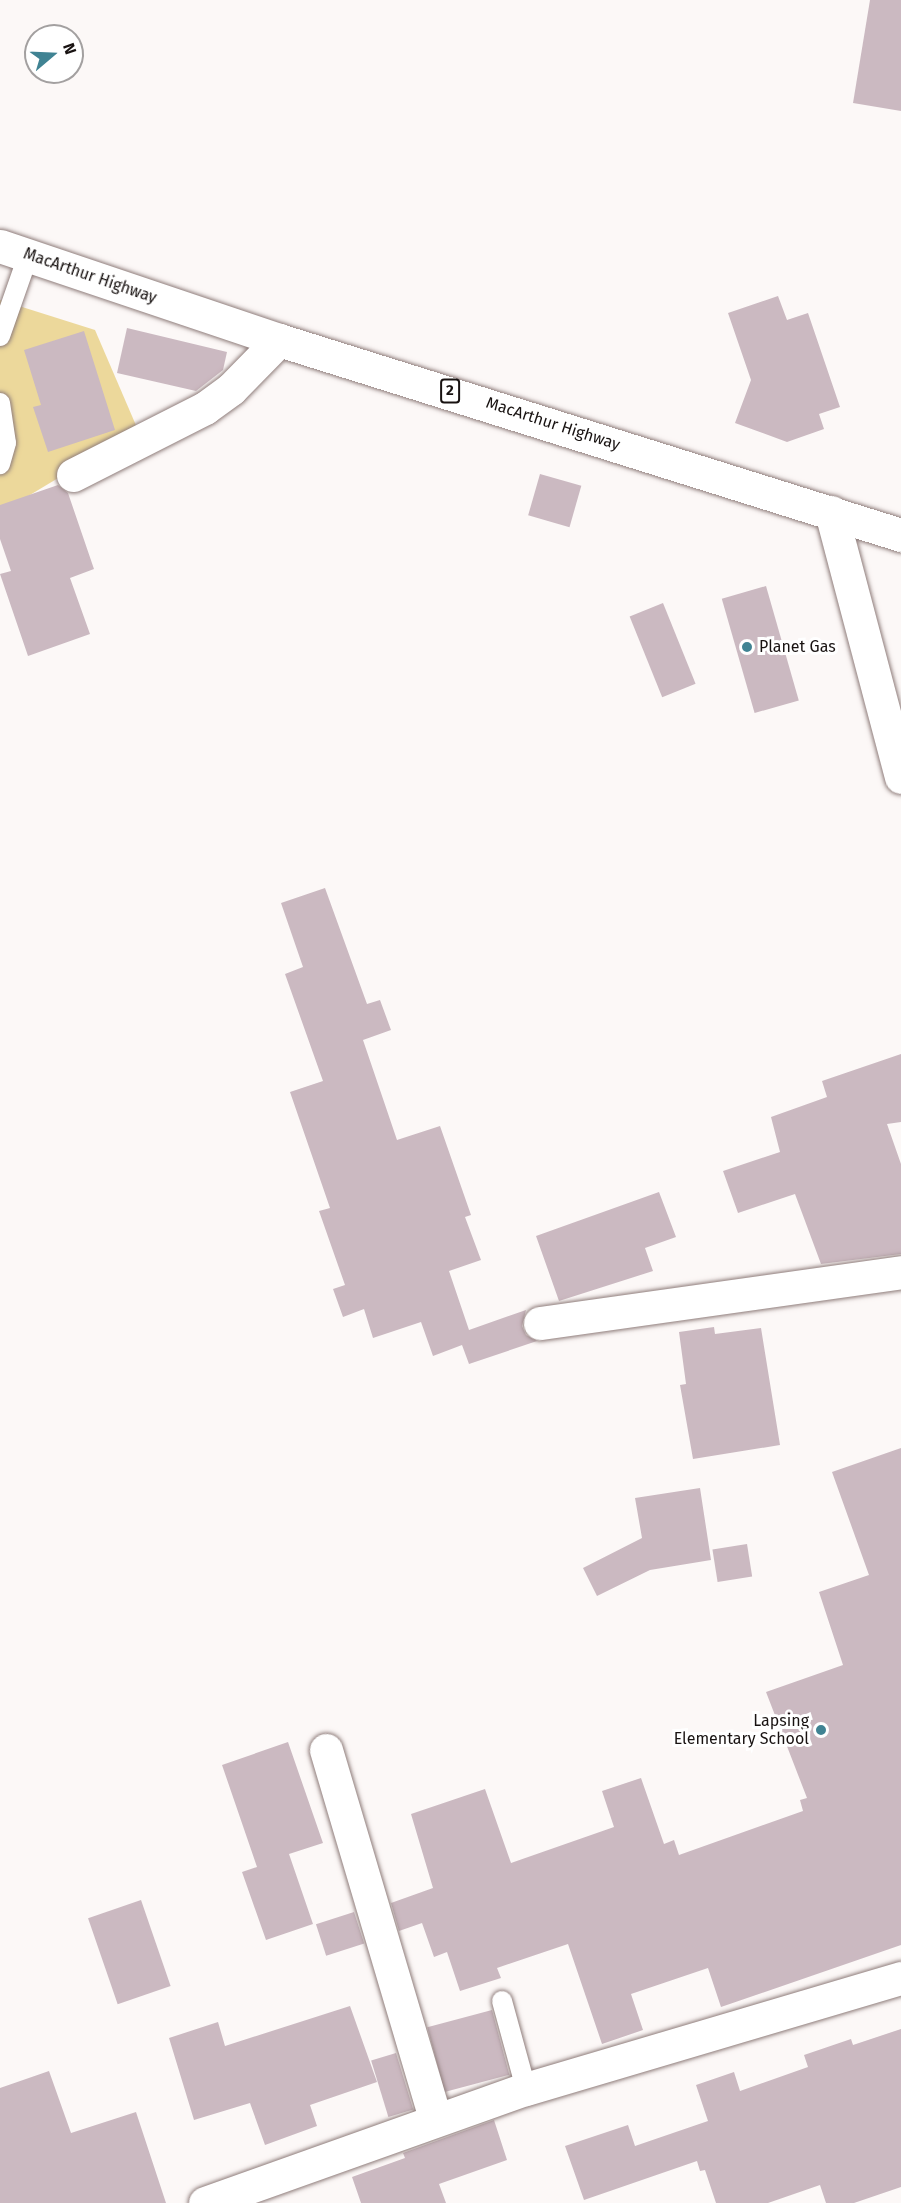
<!DOCTYPE html>
<style>
body{margin:0}
#map{position:relative;width:901px;height:2203px;overflow:hidden;background:#fcf8f7;font-family:"Fira Sans",sans-serif}
div>[style]{position:absolute}
.green>*{inset:0;background:#ecd89b}
.building>*{inset:0;background:#cbb9c1;transform-origin:0 0}
.roads{filter:drop-shadow(0 0 2px #8f7d7b) drop-shadow(0 0 2px #8f7d7b)}
.service>*{height:20px;margin:-10px;padding:0 10px;transform-origin:10px;border-radius:10px;background:#fff}
.minor>*{height:33px;margin:-16.5px;padding:0 16.5px;transform-origin:16.5px;border-radius:16.5px;background:#fff}
.tertiary>*{height:33px;margin:-16.5px;padding:0 16.5px;transform-origin:16.5px;border-radius:16.5px;background:#fff}
.trunk>*{height:33px;margin:-16.5px;padding:0 16.5px;transform-origin:16.5px;border-radius:16.5px;background:#fff}
.dots>*{width:16px;height:16px;translate:-50% -50%;box-sizing:border-box;border:3px solid #fff;border-radius:50%}
span{translate:-50% -50%;white-space:nowrap;text-align:center;line-height:1.15;-webkit-text-stroke:6px #fff;paint-order:stroke}
.shield-label span{padding:2px 4px;background:#fff;border:2px solid;border-radius:4px;-webkit-text-stroke-width:0}
.shield-label{font-size:15px;color:#181211;font-weight:700}
.street-label{font-size:16px;color:#181211}
.poi-label{font-size:16px;color:#181211}
.left{translate:0 -50%;text-align:left}
.right{translate:-100% -50%;text-align:right}
.north{position:absolute;left:24px;top:24px;width:60px;height:60px;box-sizing:border-box;background:#fff;border:2px solid #a3a0a0;border-radius:50%;rotate:71deg;font-size:16px;font-weight:700;line-height:24px;text-align:center;color:#181211}
.north::after{content:'';display:block;margin:auto;width:21px;height:27px;background:#408393;clip-path:polygon(50% 0,100% 100%,50% 72%,0 100%)}
</style>
<div id="map">
<div class="green">
<i style="clip-path:polygon(0 300px,95px 330px,138px 430px,0 513px)"></i>
</div>
<div class="building">
<i style="clip-path:polygon(870px 0,901px 0,901px 111px,853px 103px)"></i>
<i style="clip-path:polygon(778px 296px,787px 320px,808px 313px,840px 407px,819px 414px,824px 429px,787px 442px,735px 423px,751px 380px,728px 313px)"></i>
<i style="clip-path:polygon(127px 328px,227px 352px,223px 370px,196px 391px,117px 373px)"></i>
<i style="clip-path:polygon(84px 331px,115px 430px,48px 452px,33px 407px,41px 405px,24px 350px)"></i>
<i style="left:540px;top:474px;width:43px;height:43px;rotate:16deg"></i>
<i style="clip-path:polygon(58px 485px,68px 493px,94px 569px,70px 578px,90px 634px,28px 656px,0 574px,11px 571px,0 539px,0 505px)"></i>
<i style="left:766px;top:586px;width:119px;height:46px;rotate:74deg"></i>
<i style="left:663px;top:603px;width:87px;height:36px;rotate:68deg"></i>
<i style="clip-path:polygon(325px 888px,367px 1004px,380px 1000px,391px 1030px,363px 1040px,397px 1140px,440px 1126px,471px 1215px,465px 1217px,481px 1260px,449px 1271px,469px 1330px,526px 1310px,522px 1326px,526px 1335px,537px 1341px,469px 1364px,462px 1345px,433px 1356px,421px 1322px,373px 1338px,364px 1309px,343px 1317px,333px 1289px,345px 1285px,319px 1211px,330px 1208px,290px 1092px,323px 1081px,285px 974px,303px 967px,281px 903px)"></i>
<i style="clip-path:polygon(901px 1054px,901px 1122px,887px 1124px,901px 1164px,901px 1254px,821px 1264px,795px 1194px,738px 1213px,723px 1171px,780px 1152px,771px 1117px,827px 1097px,822px 1081px)"></i>
<i style="clip-path:polygon(659px 1192px,676px 1237px,645px 1248px,653px 1271px,559px 1301px,536px 1236px)"></i>
<i style="clip-path:polygon(714px 1327px,715px 1334px,761px 1328px,780px 1445px,693px 1459px,680px 1385px,686px 1384px,679px 1332px)"></i>
<i style="clip-path:polygon(901px 1448px,901px 1945px,721px 2007px,708px 1968px,631px 1994px,643px 2030px,602px 2044px,568px 1944px,497px 1968px,501px 1978px,460px 1991px,447px 1952px,434px 1957px,422px 1923px,399px 1931px,391px 1903px,433px 1888px,411px 1814px,485px 1789px,511px 1863px,614px 1827px,602px 1791px,641px 1778px,664px 1844px,674px 1840px,679px 1855px,803px 1811px,800px 1800px,807px 1798px,766px 1692px,843px 1665px,819px 1592px,869px 1575px,832px 1472px)"></i>
<i style="clip-path:polygon(700px 1488px,711px 1560px,650px 1570px,597px 1596px,583px 1568px,642px 1538px,635px 1498px)"></i>
<i style="left:747px;top:1544px;width:33px;height:35px;rotate:81deg"></i>
<i style="clip-path:polygon(288px 1742px,323px 1843px,289px 1854px,313px 1924px,266px 1940px,242px 1872px,257px 1867px,222px 1765px)"></i>
<i style="left:141px;top:1900px;width:91px;height:56px;rotate:71deg"></i>
<i style="left:354px;top:1912px;width:33px;height:40px;rotate:72deg"></i>
<i style="clip-path:polygon(350px 2006px,377px 2082px,310px 2105px,317px 2126px,265px 2145px,250px 2103px,194px 2120px,169px 2038px,218px 2022px,225px 2046px)"></i>
<i style="left:492px;top:2010px;width:67px;height:67px;rotate:75deg"></i>
<i style="clip-path:polygon(901px 2029px,901px 2187px,854px 2203px,826px 2203px,820px 2185px,768px 2203px,716px 2203px,705px 2170px,700px 2171px,697px 2161px,584px 2200px,565px 2146px,628px 2125px,635px 2146px,708px 2121px,696px 2085px,734px 2072px,740px 2091px,808px 2067px,804px 2055px,851px 2039px,853px 2045px)"></i>
<i style="left:396px;top:2053px;width:59px;height:26px;rotate:73deg"></i>
<i style="clip-path:polygon(49px 2071px,71px 2133px,136px 2112px,166px 2203px,0 2203px,0 2088px)"></i>
<i style="clip-path:polygon(494px 2120px,507px 2160px,439px 2184px,446px 2203px,361px 2203px,352px 2177px,405px 2158px,403px 2153px)"></i>
</div>
<div class="roads">
<div class="service">
<i style="left:0;top:336px;width:85px;rotate:-70.7deg"></i>
<i style="left:0;top:403px;width:40px;rotate:81.5deg"></i>
<i style="left:6px;top:443px;width:22px;rotate:106deg"></i>
<i style="left:502px;top:2001px;width:91px;rotate:74.7deg"></i>
</div>
<div class="minor">
<i style="left:73px;top:475px;width:148px;rotate:-26.9deg"></i>
<i style="left:205px;top:408px;width:32px;rotate:-36deg"></i>
<i style="left:231px;top:389px;width:69px;rotate:-45.6deg"></i>
<i style="left:540px;top:1323px;width:365px;rotate:-8deg"></i>
<i style="left:326px;top:1750px;width:385px;rotate:73.5deg"></i>
</div>
<div class="tertiary">
<i style="left:831px;top:512px;width:274px;rotate:75.2deg"></i>
<i style="left:205px;top:2203px;width:341px;rotate:-19.6deg"></i>
<i style="left:526px;top:2089px;width:391px;rotate:-16.5deg"></i>
</div>
<div class="trunk">
<i style="left:0;top:246px;width:294px;rotate:18.6deg"></i>
<i style="left:279px;top:340px;width:652px;rotate:17.41deg"></i>
</div>
</div>
<div class="dots">
<i style="left:747px;top:647px;background:#408393"></i>
<i style="left:821px;top:1730px;background:#408393"></i>
</div>
<div class="shield-label">
<span style="left:450px;top:391px">2</span>
</div>
<div class="street-label">
<span style="left:90px;top:276px;rotate:19deg">MacArthur Highway</span>
<span style="left:553px;top:424px;rotate:18deg">MacArthur Highway</span>
</div>
<div class="poi-label">
<span class="left" style="left:759px;top:647px">Planet Gas</span>
<span class="right" style="left:809px;top:1730px">Lapsing<br>Elementary School</span>
</div>
<div class="north">N</div>
</div>
